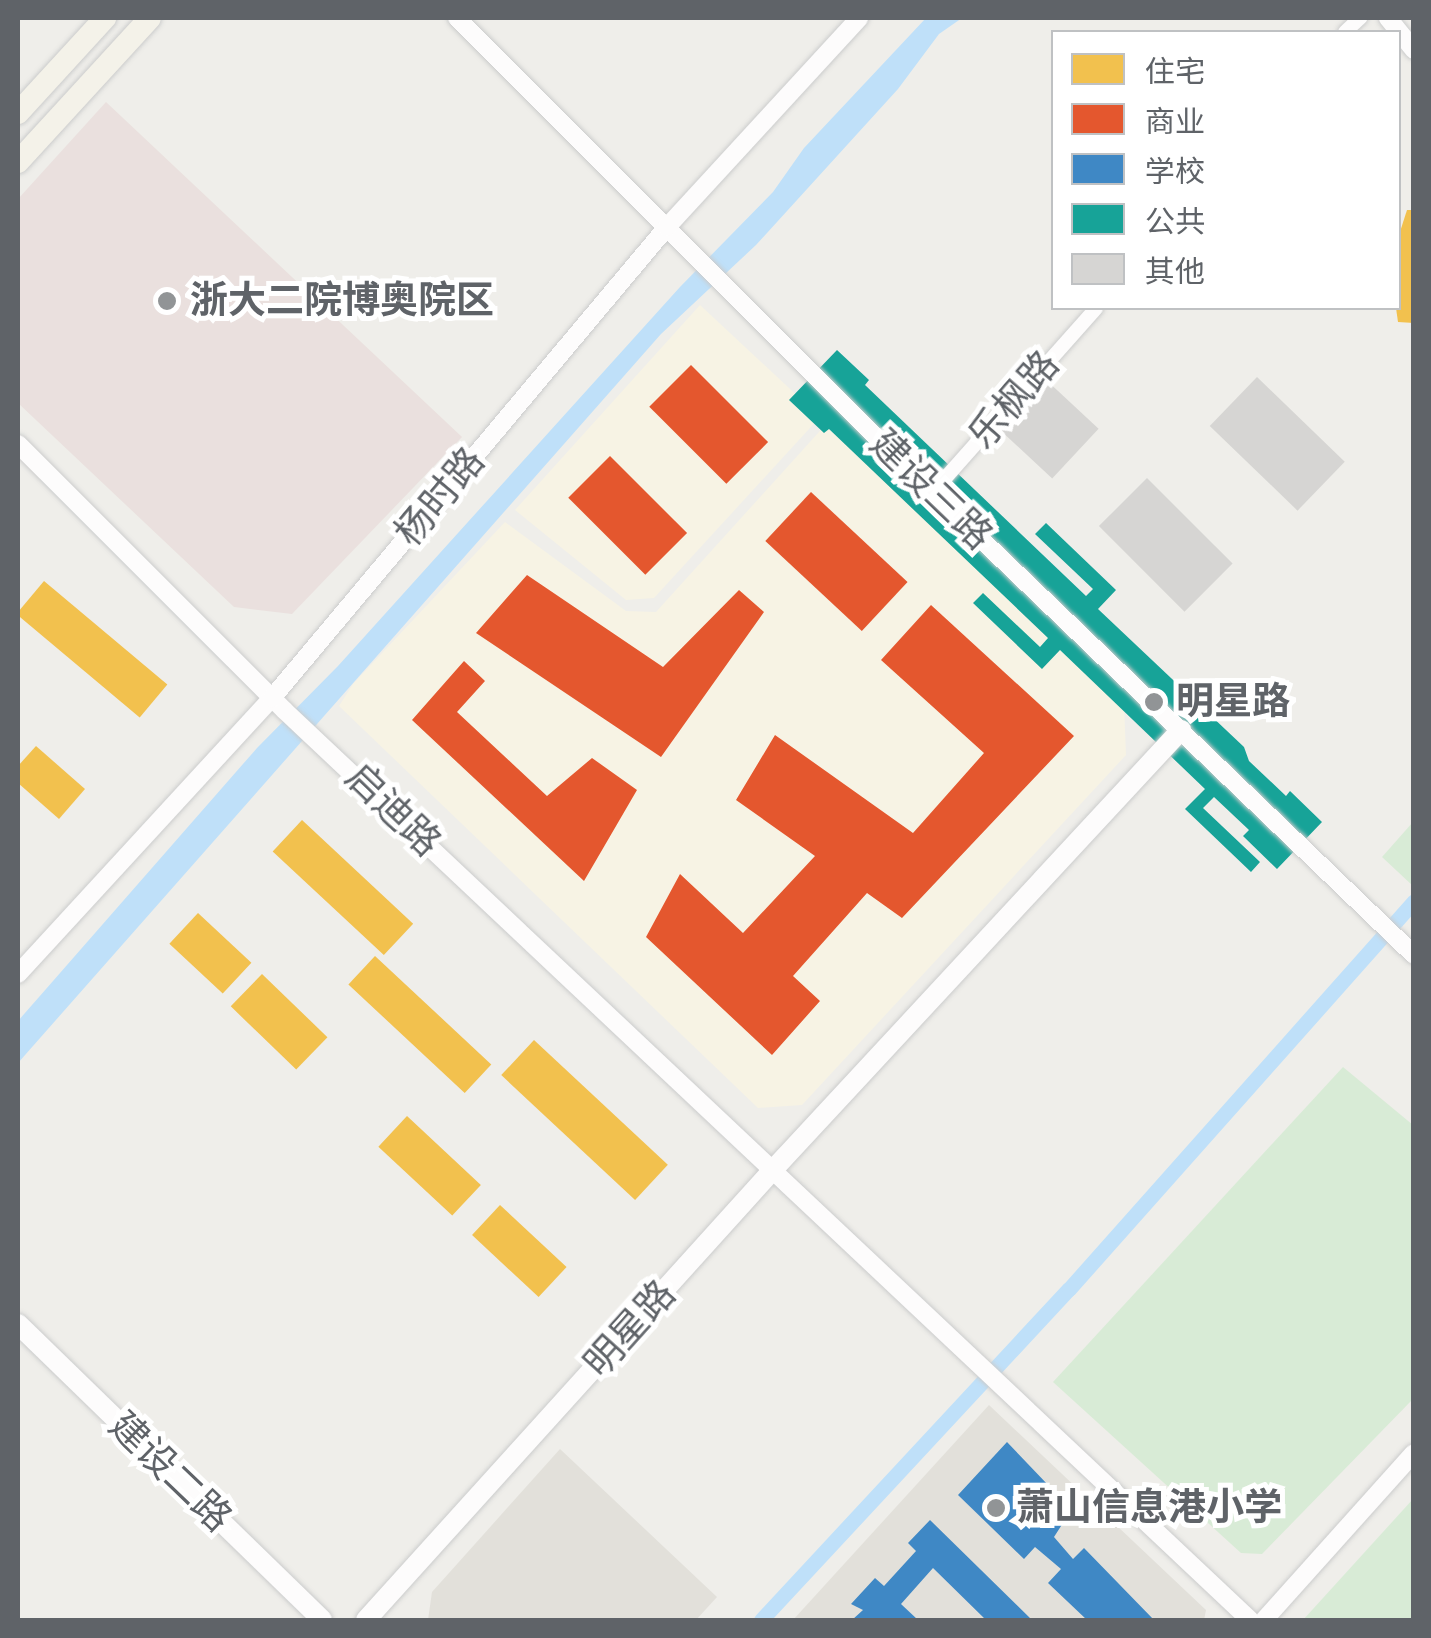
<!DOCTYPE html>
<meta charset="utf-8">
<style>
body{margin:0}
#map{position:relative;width:1431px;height:1638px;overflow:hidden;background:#efeeea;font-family:Figtree,"Noto Sans SC",sans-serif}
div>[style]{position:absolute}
.commercial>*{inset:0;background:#f7f3e4}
.education>*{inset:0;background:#e2e0da}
.medical>*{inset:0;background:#eae0de}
.green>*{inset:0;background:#d8ebd6}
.water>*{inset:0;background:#bfe0f9}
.homes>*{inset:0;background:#f2c14e;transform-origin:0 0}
.shops>*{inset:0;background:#e4572e;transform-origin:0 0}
.schools>*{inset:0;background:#3f88c5}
.public>*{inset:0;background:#17a398}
.canal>*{height:15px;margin:-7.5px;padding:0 7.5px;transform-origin:7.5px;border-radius:7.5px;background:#bfe0f9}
.building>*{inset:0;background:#d6d5d3;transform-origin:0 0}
.roads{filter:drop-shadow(0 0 2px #cbcccc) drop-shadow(0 0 2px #cbcccc)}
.minor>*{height:14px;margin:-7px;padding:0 7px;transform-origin:7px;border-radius:7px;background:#fdfcfc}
.tertiary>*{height:18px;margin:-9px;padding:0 9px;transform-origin:9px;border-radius:9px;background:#fdfcfc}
.secondary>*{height:20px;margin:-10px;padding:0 10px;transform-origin:10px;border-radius:10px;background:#fdfcfc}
.primary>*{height:22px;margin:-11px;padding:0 11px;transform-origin:11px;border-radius:11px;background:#f4f2e9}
.dots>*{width:28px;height:28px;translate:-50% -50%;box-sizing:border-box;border:5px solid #fff;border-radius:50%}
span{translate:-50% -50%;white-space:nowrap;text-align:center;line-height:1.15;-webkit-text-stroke:10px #fff;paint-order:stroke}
.poi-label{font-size:38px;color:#5f6368;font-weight:700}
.left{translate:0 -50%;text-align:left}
.street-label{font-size:38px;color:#5f6368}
.frame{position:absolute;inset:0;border:20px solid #5f6368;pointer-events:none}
.legend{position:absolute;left:1051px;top:30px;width:350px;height:280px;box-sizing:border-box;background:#fff;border:2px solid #bfc1c3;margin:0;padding:12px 18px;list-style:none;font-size:30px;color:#5f6368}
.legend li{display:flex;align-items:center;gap:20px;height:50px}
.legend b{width:50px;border:2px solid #bfc1c3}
</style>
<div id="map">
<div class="commercial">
<i style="clip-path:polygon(700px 305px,820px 417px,654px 598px,626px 600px,515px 510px)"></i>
<i style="clip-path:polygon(828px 422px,1124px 703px,1126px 755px,802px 1105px,758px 1108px,339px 706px,353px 684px,505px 522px,626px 611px,656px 612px)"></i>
</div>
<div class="education">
<i style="clip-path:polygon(989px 1405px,1206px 1610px,1204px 1620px,793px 1620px)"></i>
<i style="clip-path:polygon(560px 1449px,717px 1597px,696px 1620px,428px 1620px,432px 1592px)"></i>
</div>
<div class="medical">
<i style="clip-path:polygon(106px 102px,462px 437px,292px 614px,234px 607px,18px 403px,18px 199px)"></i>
</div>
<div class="green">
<i style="clip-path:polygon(1413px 822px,1413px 886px,1382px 857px)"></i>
<i style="clip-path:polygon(1343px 1067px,1413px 1125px,1413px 1399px,1262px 1554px,1241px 1553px,1053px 1382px)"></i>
<i style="clip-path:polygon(1413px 1499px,1413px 1620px,1303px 1620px)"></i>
</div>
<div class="water">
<i style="clip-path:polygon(926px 18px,962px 18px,939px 34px,898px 89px,756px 245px,661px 334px,18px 1063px,18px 1021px,257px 748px,338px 666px,680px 287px,773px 192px,804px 148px)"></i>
</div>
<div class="homes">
<i style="clip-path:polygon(1407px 210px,1414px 210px,1414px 323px,1398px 322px,1396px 308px,1398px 238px)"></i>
<i style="left:44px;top:581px;width:161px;height:43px;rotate:40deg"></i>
<i style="clip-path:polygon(36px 746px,85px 789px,59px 819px,18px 783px,18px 766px)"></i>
<i style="left:302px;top:820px;width:152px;height:43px;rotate:43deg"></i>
<i style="left:198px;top:913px;width:73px;height:42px;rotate:43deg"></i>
<i style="left:375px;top:956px;width:159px;height:39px;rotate:43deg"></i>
<i style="left:262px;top:974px;width:91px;height:45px;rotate:44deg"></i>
<i style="left:534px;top:1040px;width:183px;height:48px;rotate:43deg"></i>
<i style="left:407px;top:1116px;width:101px;height:42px;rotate:43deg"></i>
<i style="left:500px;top:1205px;width:91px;height:41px;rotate:43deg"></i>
</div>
<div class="shops">
<i style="left:691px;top:365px;width:109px;height:59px;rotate:45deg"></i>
<i style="left:610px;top:456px;width:109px;height:59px;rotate:45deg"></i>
<i style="left:811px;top:492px;width:132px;height:67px;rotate:43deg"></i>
<i style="clip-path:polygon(527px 575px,663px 667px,739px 590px,764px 612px,661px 757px,476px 633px)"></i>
<i style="clip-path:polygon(931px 605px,1074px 736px,902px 918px,867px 893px,793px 976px,820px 1001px,772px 1055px,646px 937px,680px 874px,743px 933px,815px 856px,736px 800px,775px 735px,913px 833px,984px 753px,881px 660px)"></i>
<i style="clip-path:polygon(464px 661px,485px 681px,457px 712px,547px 796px,592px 758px,637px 790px,584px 881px,412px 720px)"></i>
</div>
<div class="schools">
<i style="clip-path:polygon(1007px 1442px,1049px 1486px,1040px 1498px,1063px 1523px,1054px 1537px,1073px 1559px,1084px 1548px,1154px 1620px,1087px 1620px,1048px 1583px,1061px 1569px,1035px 1547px,1024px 1559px,958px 1495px)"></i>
<i style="clip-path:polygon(930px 1520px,1032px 1620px,986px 1620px,933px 1568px,901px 1604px,918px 1620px,852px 1620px,863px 1610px,851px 1604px,875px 1578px,884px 1586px,916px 1551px,908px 1543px)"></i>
</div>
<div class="public">
<i style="clip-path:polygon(837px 350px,869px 380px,865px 385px,1086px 596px,1093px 589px,1035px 534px,1046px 523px,1116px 590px,1098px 609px,1244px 747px,1249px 761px,1286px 796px,1290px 791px,1322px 822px,1277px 869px,1243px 836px,1249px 830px,1214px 797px,1203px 808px,1260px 862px,1251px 872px,1185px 809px,1205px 789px,1060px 650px,1042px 669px,973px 603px,983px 593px,1040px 647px,1048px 638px,829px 429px,824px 433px,789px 400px)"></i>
</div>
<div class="canal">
<i style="left:761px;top:1620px;width:452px;rotate:-47.1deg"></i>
<i style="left:1069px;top:1289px;width:519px;rotate:-48.36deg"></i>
</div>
<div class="building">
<i style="left:1043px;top:377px;width:76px;height:68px;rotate:43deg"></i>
<i style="left:1257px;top:377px;width:122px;height:68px;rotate:44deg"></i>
<i style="left:1147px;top:478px;width:121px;height:68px;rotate:45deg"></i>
</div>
<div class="roads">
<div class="minor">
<i style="left:1345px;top:32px;width:21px;rotate:-43deg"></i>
<i style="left:932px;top:493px;width:247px;rotate:-48.4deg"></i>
</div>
<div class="tertiary">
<i style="left:457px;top:18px;width:639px;rotate:45deg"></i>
<i style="left:909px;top:470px;width:700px;rotate:43.84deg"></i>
<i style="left:1388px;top:18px;width:41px;rotate:50.9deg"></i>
<i style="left:18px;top:444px;width:376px;rotate:45deg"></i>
<i style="left:284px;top:710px;width:1327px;rotate:43.29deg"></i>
<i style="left:18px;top:974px;width:375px;rotate:-47.4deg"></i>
<i style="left:272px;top:698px;width:615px;rotate:-50.02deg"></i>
<i style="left:667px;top:227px;width:284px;rotate:-47.4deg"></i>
<i style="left:1264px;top:1620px;width:224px;rotate:-48.1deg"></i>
</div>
<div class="secondary">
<i style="left:18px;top:1324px;width:424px;rotate:44.2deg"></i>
<i style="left:366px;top:1620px;width:604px;rotate:-47.89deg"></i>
<i style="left:771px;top:1172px;width:603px;rotate:-47.15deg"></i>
</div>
<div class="primary">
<i style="left:18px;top:113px;width:129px;rotate:-47.5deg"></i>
<i style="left:18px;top:162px;width:195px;rotate:-47.5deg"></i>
</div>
</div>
<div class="dots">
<i style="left:167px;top:301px;background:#919496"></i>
<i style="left:1154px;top:702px;background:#919496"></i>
<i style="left:996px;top:1508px;background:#919496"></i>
</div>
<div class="poi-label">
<span class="left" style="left:190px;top:301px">浙大二院博奥院区</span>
<span class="left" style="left:1176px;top:702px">明星路</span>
<span class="left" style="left:1016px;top:1508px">萧山信息港小学</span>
</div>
<div class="street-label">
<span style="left:1014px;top:400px;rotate:-49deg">乐枫路</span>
<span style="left:931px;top:490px;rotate:44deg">建设三路</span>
<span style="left:440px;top:497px;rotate:-50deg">杨时路</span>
<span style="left:393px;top:810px;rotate:44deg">启迪路</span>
<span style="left:630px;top:1329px;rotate:-48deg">明星路</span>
<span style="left:170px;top:1472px;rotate:44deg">建设二路</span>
</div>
<div class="frame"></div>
<ul class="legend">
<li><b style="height:28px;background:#f2c14e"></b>住宅</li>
<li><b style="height:28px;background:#e4572e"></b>商业</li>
<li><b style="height:28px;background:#3f88c5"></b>学校</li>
<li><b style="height:28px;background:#17a398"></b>公共</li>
<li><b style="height:28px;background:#d6d5d3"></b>其他</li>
</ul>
</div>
